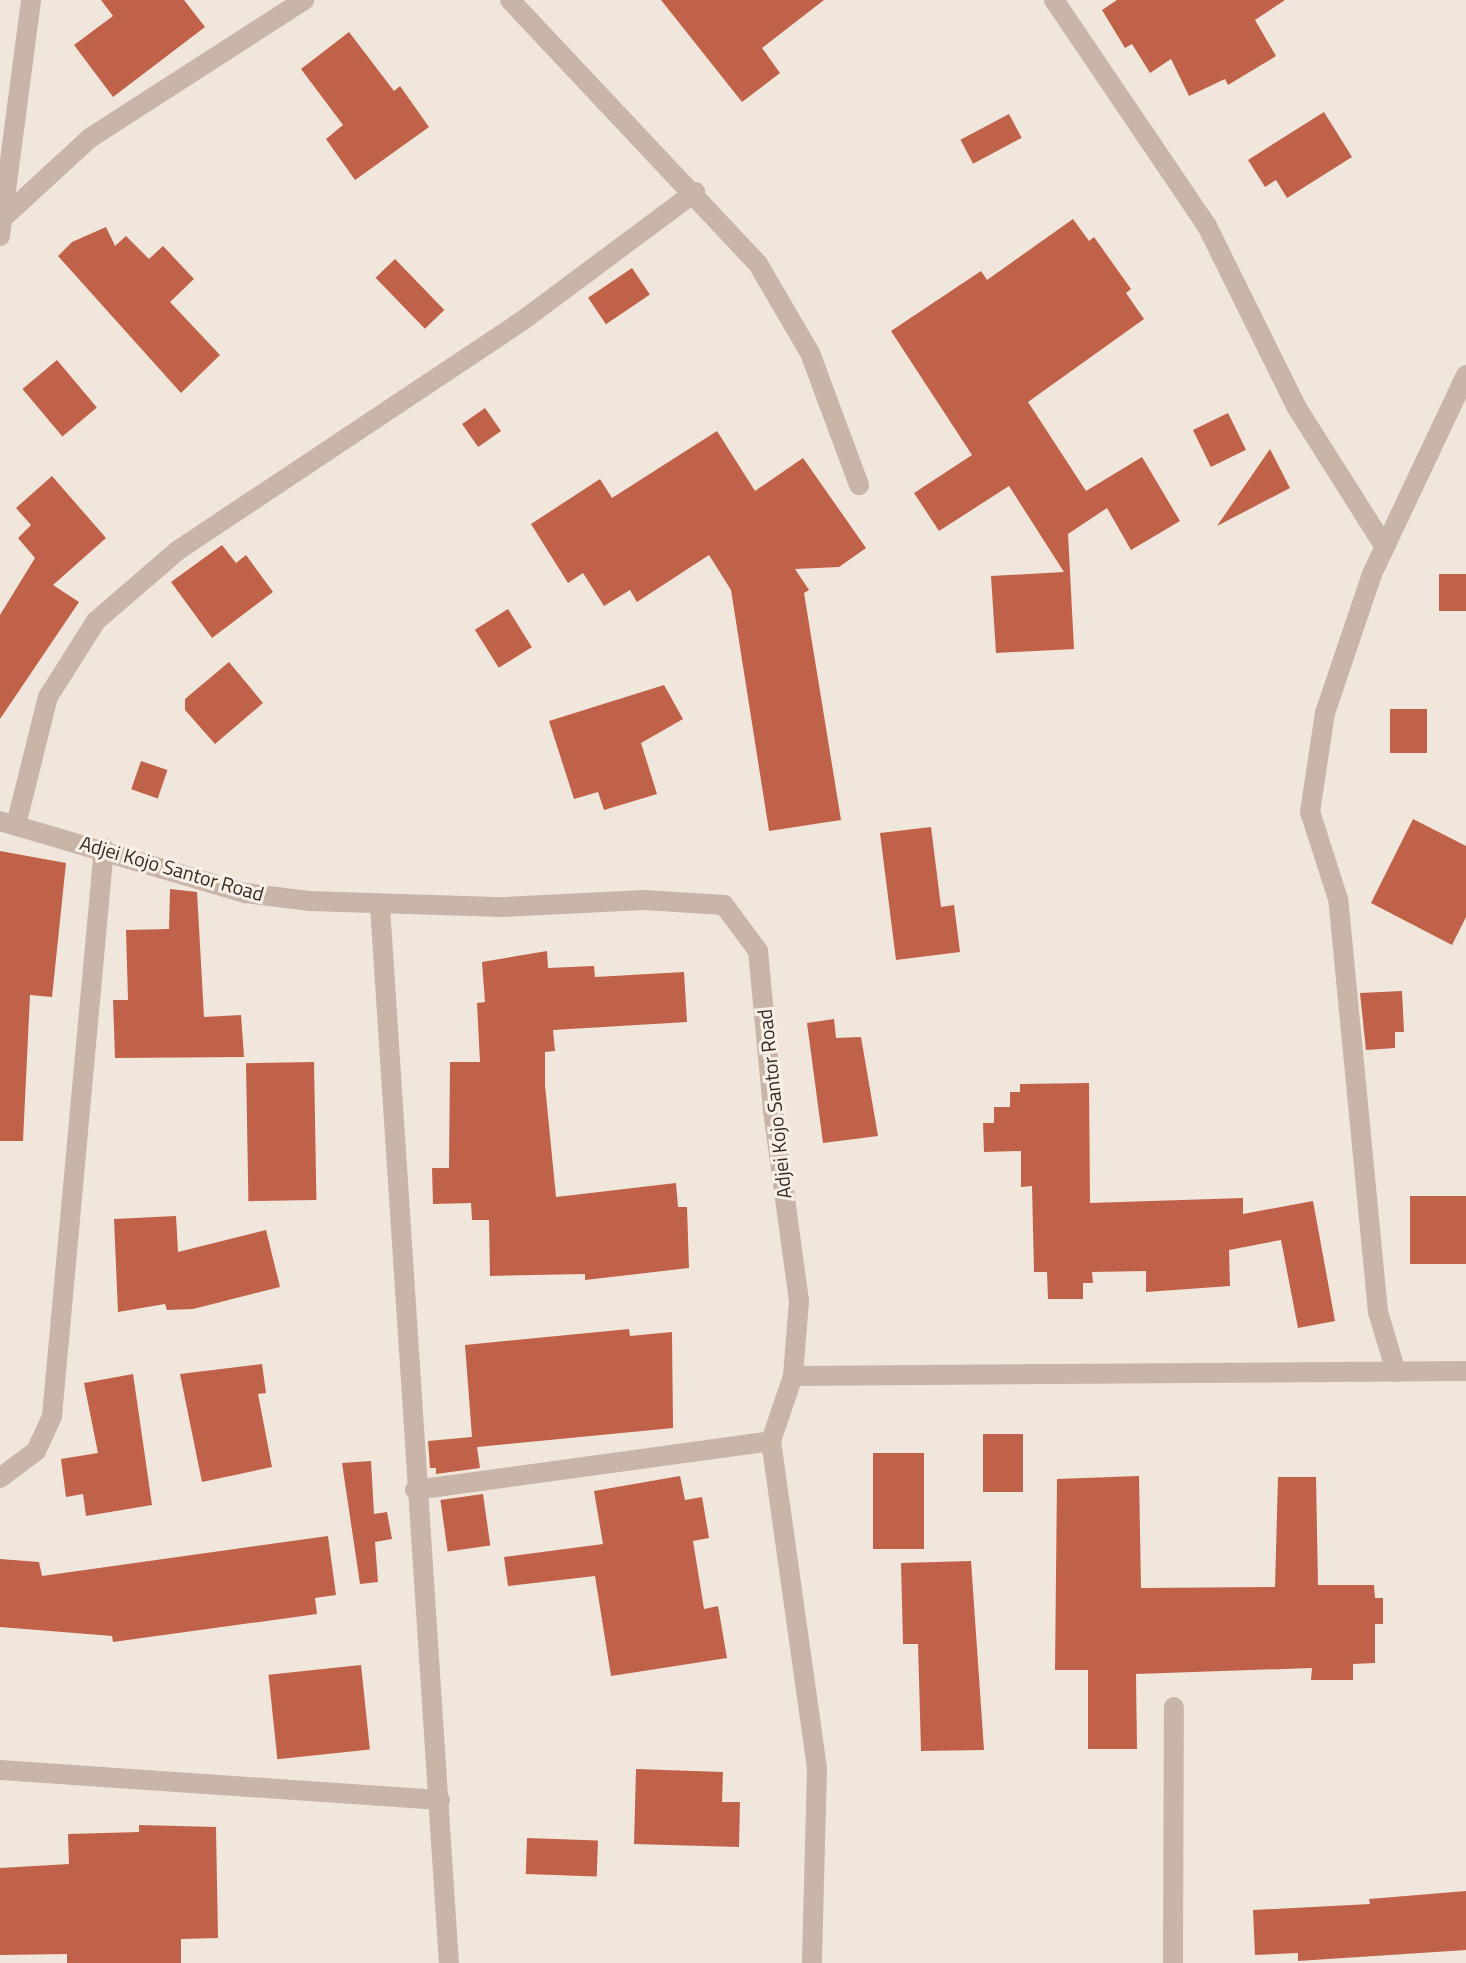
<!DOCTYPE html>
<style>
body{margin:0}
#map{position:relative;width:1466px;height:1963px;overflow:hidden;background:#f1e6db;font-family:"Titillium Web",sans-serif}
div>[style]{position:absolute}
.building>*{inset:0;background:#c06249;transform-origin:0 0}
.minor>*{height:20px;margin:-10px;padding:0 10px;transform-origin:10px;border-radius:10px;background:#c8b5a8}
span{translate:-50% -50%;white-space:nowrap;text-align:center;line-height:1.15;-webkit-text-stroke:6px #f8f0e7;paint-order:stroke}
.street-label{font-size:20px;color:#352b28}
</style>
<div id="map">
<div class="building">
<i style="clip-path:polygon(101px 0,184px 0,205px 27px,113px 97px,74px 45px,113px 16px)"></i>
<i style="clip-path:polygon(661px 0,824px 0,762px 48px,780px 73px,742px 102px)"></i>
<i style="clip-path:polygon(1117px 0,1285px 0,1255px 20px,1276px 56px,1228px 85px,1225px 79px,1189px 96px,1171px 59px,1150px 73px,1132px 44px,1125px 48px,1102px 10px)"></i>
<i style="clip-path:polygon(349px 32px,394px 91px,400px 86px,429px 127px,355px 180px,326px 139px,343px 125px,301px 69px)"></i>
<i style="clip-path:polygon(1324px 112px,1352px 157px,1287px 198px,1276px 180px,1265px 187px,1248px 160px)"></i>
<i style="left:1009px;top:114px;width:27px;height:55px;rotate:62deg"></i>
<i style="clip-path:polygon(1073px 219px,1089px 241px,1094px 237px,1131px 289px,1126px 293px,1144px 319px,1028px 402px,1086px 491px,1142px 457px,1180px 521px,1131px 550px,1107px 508px,1068px 534px,1074px 649px,996px 653px,991px 576px,1064px 572px,1009px 486px,939px 531px,914px 493px,972px 455px,891px 331px,981px 271px,987px 280px)"></i>
<i style="clip-path:polygon(106px 227px,115px 246px,126px 236px,149px 259px,163px 246px,194px 279px,170px 302px,220px 355px,181px 393px,58px 256px,72px 242px)"></i>
<i style="left:395px;top:259px;width:71px;height:27px;rotate:46deg"></i>
<i style="left:632px;top:268px;width:32px;height:53px;rotate:56deg"></i>
<i style="left:57px;top:360px;width:62px;height:45px;rotate:50deg"></i>
<i style="left:485px;top:408px;width:28px;height:28px;rotate:55deg"></i>
<i style="left:1228px;top:413px;width:41px;height:39px;rotate:64deg"></i>
<i style="clip-path:polygon(717px 431px,755px 491px,803px 458px,866px 548px,839px 567px,795px 569px,809px 590px,804px 593px,841px 820px,769px 831px,731px 590px,709px 555px,637px 602px,630px 590px,604px 606px,583px 573px,568px 583px,531px 524px,600px 479px,612px 498px)"></i>
<i style="clip-path:polygon(1270px 449px,1290px 488px,1217px 526px)"></i>
<i style="clip-path:polygon(52px 476px,106px 538px,53px 585px,79px 602px,0 719px,0 615px,35px 558px,18px 538px,31px 525px,16px 508px)"></i>
<i style="clip-path:polygon(222px 545px,236px 563px,246px 555px,273px 592px,212px 638px,171px 582px)"></i>
<i style="left:1439px;top:574px;width:27px;height:37px"></i>
<i style="left:508px;top:609px;width:45px;height:39px;rotate:58deg"></i>
<i style="clip-path:polygon(229px 662px,263px 703px,215px 744px,185px 710px,185px 699px)"></i>
<i style="clip-path:polygon(664px 685px,683px 719px,641px 743px,657px 794px,604px 810px,598px 792px,574px 799px,549px 721px)"></i>
<i style="left:1390px;top:709px;width:37px;height:44px"></i>
<i style="left:141px;top:761px;width:28px;height:30px;rotate:19deg"></i>
<i style="clip-path:polygon(1413px 819px,1466px 846px,1466px 917px,1452px 945px,1371px 903px)"></i>
<i style="clip-path:polygon(931px 827px,941px 907px,954px 905px,960px 952px,896px 960px,880px 833px)"></i>
<i style="clip-path:polygon(0 851px,66px 863px,52px 997px,30px 995px,23px 1141px,0 1141px)"></i>
<i style="clip-path:polygon(170px 889px,197px 892px,204px 1017px,241px 1015px,244px 1057px,115px 1058px,113px 1000px,128px 1000px,126px 930px,169px 929px)"></i>
<i style="clip-path:polygon(547px 951px,548px 968px,594px 966px,595px 977px,684px 972px,687px 1022px,553px 1030px,555px 1051px,545px 1052px,545px 1085px,556px 1197px,676px 1183px,678px 1207px,687px 1207px,689px 1268px,585px 1280px,585px 1274px,490px 1276px,489px 1220px,472px 1220px,471px 1203px,433px 1204px,432px 1168px,449px 1168px,450px 1062px,480px 1062px,477px 1003px,485px 1002px,482px 962px)"></i>
<i style="clip-path:polygon(1402px 991px,1404px 1032px,1395px 1032px,1395px 1048px,1366px 1050px,1360px 993px)"></i>
<i style="clip-path:polygon(834px 1019px,836px 1038px,861px 1037px,878px 1136px,823px 1143px,807px 1023px)"></i>
<i style="left:314px;top:1062px;width:138px;height:68px;rotate:89deg"></i>
<i style="clip-path:polygon(1089px 1083px,1090px 1203px,1243px 1198px,1243px 1214px,1313px 1201px,1335px 1321px,1298px 1328px,1281px 1240px,1229px 1250px,1230px 1286px,1146px 1292px,1146px 1271px,1092px 1272px,1093px 1283px,1083px 1283px,1083px 1299px,1048px 1299px,1047px 1272px,1034px 1272px,1032px 1186px,1021px 1187px,1021px 1151px,984px 1152px,983px 1123px,994px 1123px,994px 1107px,1010px 1107px,1010px 1092px,1020px 1092px,1020px 1084px)"></i>
<i style="left:1466px;top:1196px;width:68px;height:56px;rotate:90deg"></i>
<i style="clip-path:polygon(176px 1216px,178px 1252px,266px 1230px,280px 1287px,193px 1309px,167px 1310px,165px 1304px,118px 1312px,114px 1219px)"></i>
<i style="clip-path:polygon(629px 1329px,630px 1336px,672px 1332px,673px 1428px,477px 1447px,480px 1468px,436px 1474px,436px 1468px,430px 1468px,428px 1441px,472px 1437px,465px 1345px)"></i>
<i style="clip-path:polygon(262px 1364px,266px 1393px,258px 1394px,272px 1467px,202px 1482px,180px 1374px)"></i>
<i style="clip-path:polygon(133px 1374px,152px 1505px,86px 1516px,83px 1494px,66px 1497px,61px 1459px,98px 1453px,84px 1383px)"></i>
<i style="left:1023px;top:1434px;width:58px;height:40px;rotate:90deg"></i>
<i style="left:873px;top:1453px;width:51px;height:96px"></i>
<i style="clip-path:polygon(371px 1461px,374px 1514px,387px 1512px,392px 1539px,375px 1542px,378px 1582px,360px 1584px,342px 1463px)"></i>
<i style="clip-path:polygon(680px 1476px,685px 1500px,702px 1497px,709px 1538px,693px 1541px,704px 1609px,718px 1606px,727px 1658px,611px 1676px,595px 1576px,508px 1586px,504px 1557px,603px 1544px,594px 1491px)"></i>
<i style="clip-path:polygon(1139px 1476px,1141px 1588px,1275px 1587px,1278px 1477px,1316px 1477px,1318px 1585px,1374px 1585px,1375px 1598px,1383px 1598px,1383px 1624px,1375px 1624px,1375px 1663px,1353px 1664px,1353px 1680px,1311px 1680px,1312px 1668px,1136px 1674px,1137px 1749px,1088px 1749px,1088px 1670px,1055px 1670px,1057px 1479px)"></i>
<i style="left:483px;top:1494px;width:52px;height:43px;rotate:82deg"></i>
<i style="clip-path:polygon(328px 1536px,336px 1595px,315px 1598px,317px 1614px,113px 1642px,112px 1636px,0 1627px,0 1559px,39px 1562px,42px 1576px)"></i>
<i style="clip-path:polygon(971px 1561px,984px 1750px,921px 1751px,918px 1644px,903px 1644px,901px 1563px)"></i>
<i style="left:361px;top:1665px;width:85px;height:93px;rotate:84deg"></i>
<i style="clip-path:polygon(636px 1769px,723px 1772px,722px 1802px,740px 1802px,739px 1847px,634px 1844px)"></i>
<i style="clip-path:polygon(139px 1825px,216px 1827px,218px 1938px,181px 1939px,181px 1963px,67px 1963px,67px 1954px,0 1955px,0 1868px,69px 1864px,68px 1834px,139px 1832px)"></i>
<i style="left:527px;top:1838px;width:71px;height:36px;rotate:2deg"></i>
<i style="clip-path:polygon(1466px 1891px,1466px 1950px,1298px 1961px,1298px 1953px,1255px 1955px,1253px 1910px,1370px 1904px,1369px 1899px)"></i>
</div>
<div class="minor">
<i style="left:510px;top:0;width:362px;rotate:46.8deg"></i>
<i style="left:758px;top:264px;width:103px;rotate:59.7deg"></i>
<i style="left:810px;top:353px;width:141px;rotate:69.6deg"></i>
<i style="left:1054px;top:0;width:273px;rotate:55.9deg"></i>
<i style="left:1207px;top:226px;width:203px;rotate:63.7deg"></i>
<i style="left:1297px;top:408px;width:161px;rotate:57.7deg"></i>
<i style="left:3px;top:218px;width:118px;rotate:-42.6deg"></i>
<i style="left:90px;top:138px;width:255px;rotate:-32.8deg"></i>
<i style="left:0;top:236px;width:238px;rotate:-82.5deg"></i>
<i style="left:0;top:821px;width:255px;rotate:16.4deg"></i>
<i style="left:245px;top:893px;width:64px;rotate:7.1deg"></i>
<i style="left:309px;top:901px;width:195px;rotate:1.8deg"></i>
<i style="left:504px;top:907px;width:140px;rotate:-2.9deg"></i>
<i style="left:644px;top:900px;width:80px;rotate:3.6deg"></i>
<i style="left:724px;top:905px;width:57px;rotate:53.5deg"></i>
<i style="left:758px;top:951px;width:161px;rotate:84.6deg"></i>
<i style="left:773px;top:1111px;width:192px;rotate:82.2deg"></i>
<i style="left:799px;top:1301px;width:75px;rotate:94.6deg"></i>
<i style="left:793px;top:1376px;width:69px;rotate:108.7deg"></i>
<i style="left:771px;top:1441px;width:330px;rotate:82deg"></i>
<i style="left:817px;top:1768px;width:195px;rotate:91.5deg"></i>
<i style="left:16px;top:825px;width:132px;rotate:-76deg"></i>
<i style="left:48px;top:697px;width:90px;rotate:-57.7deg"></i>
<i style="left:96px;top:621px;width:107px;rotate:-40.8deg"></i>
<i style="left:177px;top:551px;width:415px;rotate:-33.7deg"></i>
<i style="left:522px;top:321px;width:216px;rotate:-36.7deg"></i>
<i style="left:380px;top:906px;width:1059px;rotate:86.27deg"></i>
<i style="left:1396px;top:1372px;width:63px;rotate:-106.7deg"></i>
<i style="left:1378px;top:1312px;width:415px;rotate:-95.5deg"></i>
<i style="left:1338px;top:899px;width:91px;rotate:-107.8deg"></i>
<i style="left:1310px;top:812px;width:100px;rotate:-81.4deg"></i>
<i style="left:1325px;top:713px;width:147px;rotate:-71.3deg"></i>
<i style="left:1372px;top:574px;width:220px;rotate:-64.7deg"></i>
<i style="left:793px;top:1376px;width:673px;rotate:-0.43deg"></i>
<i style="left:0;top:1478px;width:45px;rotate:-36.9deg"></i>
<i style="left:36px;top:1451px;width:38px;rotate:-65deg"></i>
<i style="left:52px;top:1416px;width:570px;rotate:-84.77deg"></i>
<i style="left:415px;top:1490px;width:359px;rotate:-7.8deg"></i>
<i style="left:0;top:1770px;width:441px;rotate:3.9deg"></i>
<i style="left:1173px;top:1963px;width:256px;rotate:-89.8deg"></i>
</div>
<div class="street-label">
<span style="left:172px;top:868px;rotate:16deg">Adjei Kojo Santor Road</span>
<span style="left:774px;top:1104px;rotate:-96deg">Adjei Kojo Santor Road</span>
</div>
</div>
